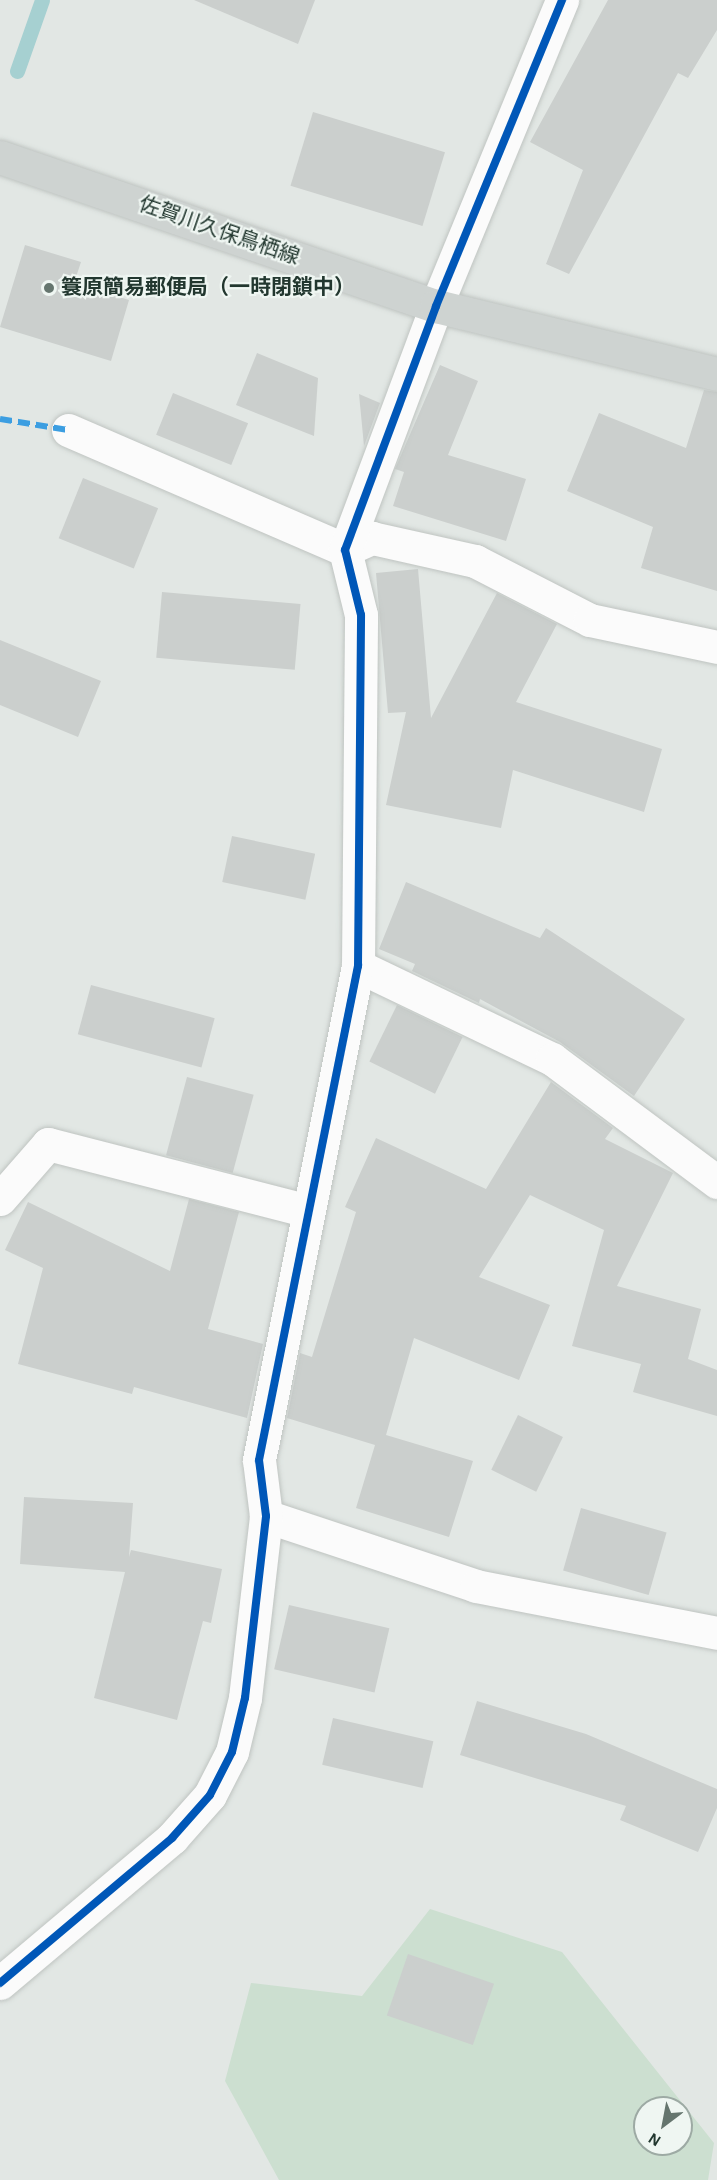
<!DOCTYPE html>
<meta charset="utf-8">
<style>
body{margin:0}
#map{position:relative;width:717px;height:2180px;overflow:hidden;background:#e2e7e4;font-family:"Alegreya Sans","Noto Sans JP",sans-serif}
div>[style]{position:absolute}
.green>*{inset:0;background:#ccdfd0}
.stream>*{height:15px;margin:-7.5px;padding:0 7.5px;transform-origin:7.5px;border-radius:7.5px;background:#a6d0d1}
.building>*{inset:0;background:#cbcfcd;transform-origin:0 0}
.roads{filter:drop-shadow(0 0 2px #bfc4c1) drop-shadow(0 0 2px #bfc4c1)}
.street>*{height:33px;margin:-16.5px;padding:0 16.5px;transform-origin:16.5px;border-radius:16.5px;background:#fbfbfb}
.primary>*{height:33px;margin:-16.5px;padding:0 16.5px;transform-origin:16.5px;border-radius:16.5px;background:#ced3d1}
.quiet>*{height:6px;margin-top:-3px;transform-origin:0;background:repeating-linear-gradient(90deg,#3c9ee1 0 12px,transparent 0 18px)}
.cycleway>*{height:8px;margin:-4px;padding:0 4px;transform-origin:4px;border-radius:4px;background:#0057b8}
.dots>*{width:16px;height:16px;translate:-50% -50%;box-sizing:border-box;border:3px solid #eff6f2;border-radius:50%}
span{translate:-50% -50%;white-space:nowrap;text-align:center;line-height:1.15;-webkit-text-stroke:4.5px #eff6f2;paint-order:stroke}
.street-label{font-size:21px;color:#22372f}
.poi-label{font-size:21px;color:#22372f;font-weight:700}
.left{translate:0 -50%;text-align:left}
.north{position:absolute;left:633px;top:2096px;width:60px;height:60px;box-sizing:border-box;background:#eff6f2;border:2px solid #9daaa4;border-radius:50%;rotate:212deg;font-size:16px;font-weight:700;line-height:24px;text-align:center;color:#22372f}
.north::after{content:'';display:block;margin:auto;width:21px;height:27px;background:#65756e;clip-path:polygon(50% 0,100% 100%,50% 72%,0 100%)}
</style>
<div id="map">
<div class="green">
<i style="clip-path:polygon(evenodd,430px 1909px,562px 1952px,714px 2143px,708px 2180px,279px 2180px,225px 2081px,251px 1983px,362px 1996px,430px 1909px,645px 2108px,681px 2108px,681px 2144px,645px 2144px,645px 2108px)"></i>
</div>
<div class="stream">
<i style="left:17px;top:71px;width:75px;rotate:-70.6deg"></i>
</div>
<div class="building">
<i style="clip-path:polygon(194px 0,315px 0,298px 44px)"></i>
<i style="clip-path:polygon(608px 0,717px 0,717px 30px,688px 78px,678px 73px,569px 274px,546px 264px,583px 170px,530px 142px)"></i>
<i style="left:313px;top:112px;width:138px;height:77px;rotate:17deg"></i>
<i style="clip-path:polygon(25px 245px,81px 262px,74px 283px,129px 300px,111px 361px,0 327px)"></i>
<i style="clip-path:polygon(257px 353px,318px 378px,314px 436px,236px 405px)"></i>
<i style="clip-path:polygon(440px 365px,478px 381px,448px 455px,526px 479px,506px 541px,393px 506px,404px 472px,395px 469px)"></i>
<i style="clip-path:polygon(704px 390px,717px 392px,717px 591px,641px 568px,653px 527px,567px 491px,599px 413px,686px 448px)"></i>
<i style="left:173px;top:393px;width:81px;height:45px;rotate:22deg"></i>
<i style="clip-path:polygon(359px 394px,380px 403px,364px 446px)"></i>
<i style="left:83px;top:478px;width:81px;height:65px;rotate:22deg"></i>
<i style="clip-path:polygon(418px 569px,431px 718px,497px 593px,557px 624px,516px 702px,662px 749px,644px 812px,513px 770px,501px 828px,386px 805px,406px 712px,388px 713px,376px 573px)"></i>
<i style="left:162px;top:592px;width:139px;height:66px;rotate:5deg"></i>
<i style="clip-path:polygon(0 640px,101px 681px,78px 737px,0 705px)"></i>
<i style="left:232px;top:836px;width:85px;height:47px;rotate:12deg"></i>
<i style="clip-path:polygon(406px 882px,540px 938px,546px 928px,685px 1019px,634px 1096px,560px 1042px,480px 999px,479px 1003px,412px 971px,415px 964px,379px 949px)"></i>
<i style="left:91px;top:985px;width:128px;height:51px;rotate:15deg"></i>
<i style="left:397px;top:1005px;width:73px;height:63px;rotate:26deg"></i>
<i style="left:187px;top:1077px;width:69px;height:81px;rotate:15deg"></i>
<i style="clip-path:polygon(551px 1082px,613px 1128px,605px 1139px,673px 1173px,617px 1286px,701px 1309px,688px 1359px,717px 1370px,717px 1416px,633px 1392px,641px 1364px,572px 1346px,604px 1230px,530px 1195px,479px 1277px,550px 1305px,519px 1380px,414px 1338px,386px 1435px,473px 1461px,449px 1537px,356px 1508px,375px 1445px,287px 1418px,300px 1353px,312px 1357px,356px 1212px,345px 1207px,376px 1138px,486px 1189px)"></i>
<i style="clip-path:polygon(189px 1199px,239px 1212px,208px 1329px,263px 1344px,247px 1418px,134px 1387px,132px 1394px,18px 1364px,43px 1268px,5px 1250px,28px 1202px,170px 1271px)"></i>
<i style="left:518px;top:1415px;width:50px;height:61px;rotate:26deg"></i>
<i style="clip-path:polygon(24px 1497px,133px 1503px,129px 1557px,131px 1550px,222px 1569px,211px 1623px,203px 1621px,177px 1720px,94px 1698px,125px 1572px,20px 1564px)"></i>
<i style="left:581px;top:1508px;width:89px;height:65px;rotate:16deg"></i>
<i style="left:289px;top:1605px;width:103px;height:66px;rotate:13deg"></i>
<i style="clip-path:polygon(477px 1701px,586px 1734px,717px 1789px,717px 1808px,698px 1852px,620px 1820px,626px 1806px,460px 1755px)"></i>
<i style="left:333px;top:1718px;width:103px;height:48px;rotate:13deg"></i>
<i style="left:408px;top:1954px;width:91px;height:65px;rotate:19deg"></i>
</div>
<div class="roads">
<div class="street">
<i style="left:68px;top:430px;width:302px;rotate:23.4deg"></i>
<i style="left:345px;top:550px;width:30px;rotate:-24deg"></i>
<i style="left:372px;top:538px;width:106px;rotate:12.6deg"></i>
<i style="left:475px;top:561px;width:129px;rotate:27.2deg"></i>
<i style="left:590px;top:620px;width:130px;rotate:12deg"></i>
<i style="left:358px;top:966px;width:215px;rotate:25.6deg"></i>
<i style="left:552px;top:1059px;width:206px;rotate:36.7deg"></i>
<i style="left:0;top:1199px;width:73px;rotate:-48.9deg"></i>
<i style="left:48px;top:1144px;width:269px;rotate:14.4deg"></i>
<i style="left:266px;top:1516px;width:221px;rotate:18.4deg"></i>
<i style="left:476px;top:1586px;width:246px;rotate:11deg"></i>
<i style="left:0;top:1983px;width:225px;rotate:-40.1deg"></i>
<i style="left:172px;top:1838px;width:57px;rotate:-48.5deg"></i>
<i style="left:210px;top:1795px;width:48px;rotate:-62.9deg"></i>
<i style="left:232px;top:1752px;width:56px;rotate:-76.5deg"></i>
<i style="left:245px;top:1698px;width:183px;rotate:-83.4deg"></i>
<i style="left:266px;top:1516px;width:56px;rotate:-97.1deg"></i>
<i style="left:259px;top:1460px;width:504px;rotate:-78.67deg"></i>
<i style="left:358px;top:966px;width:351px;rotate:-89.5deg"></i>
<i style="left:361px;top:615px;width:67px;rotate:-103.8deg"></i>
<i style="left:345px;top:550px;width:260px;rotate:-69.5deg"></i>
<i style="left:436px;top:306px;width:331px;rotate:-67.6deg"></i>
</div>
<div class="primary">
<i style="left:0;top:157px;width:461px;rotate:18.9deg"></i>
<i style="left:436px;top:306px;width:289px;rotate:13.6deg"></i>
</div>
</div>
<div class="quiet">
<i style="left:0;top:419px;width:69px;rotate:9.2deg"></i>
</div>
<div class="cycleway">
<i style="left:0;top:1983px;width:225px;rotate:-40.1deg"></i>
<i style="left:172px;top:1838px;width:57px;rotate:-48.5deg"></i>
<i style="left:210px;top:1795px;width:48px;rotate:-62.9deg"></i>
<i style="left:232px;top:1752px;width:56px;rotate:-76.5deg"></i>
<i style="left:245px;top:1698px;width:183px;rotate:-83.4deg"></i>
<i style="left:266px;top:1516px;width:56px;rotate:-97.1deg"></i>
<i style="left:259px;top:1460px;width:504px;rotate:-78.67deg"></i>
<i style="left:358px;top:966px;width:351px;rotate:-89.5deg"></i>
<i style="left:361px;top:615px;width:67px;rotate:-103.8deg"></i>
<i style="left:345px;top:550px;width:260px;rotate:-69.5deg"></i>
<i style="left:436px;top:306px;width:331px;rotate:-67.6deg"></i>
</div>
<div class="dots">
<i style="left:49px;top:288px;background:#65756e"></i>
</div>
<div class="street-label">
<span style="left:219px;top:231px;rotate:19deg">佐賀川久保鳥栖線</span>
</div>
<div class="poi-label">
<span class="left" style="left:61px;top:288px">簑原簡易郵便局（一時閉鎖中）</span>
</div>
<div class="north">N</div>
</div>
